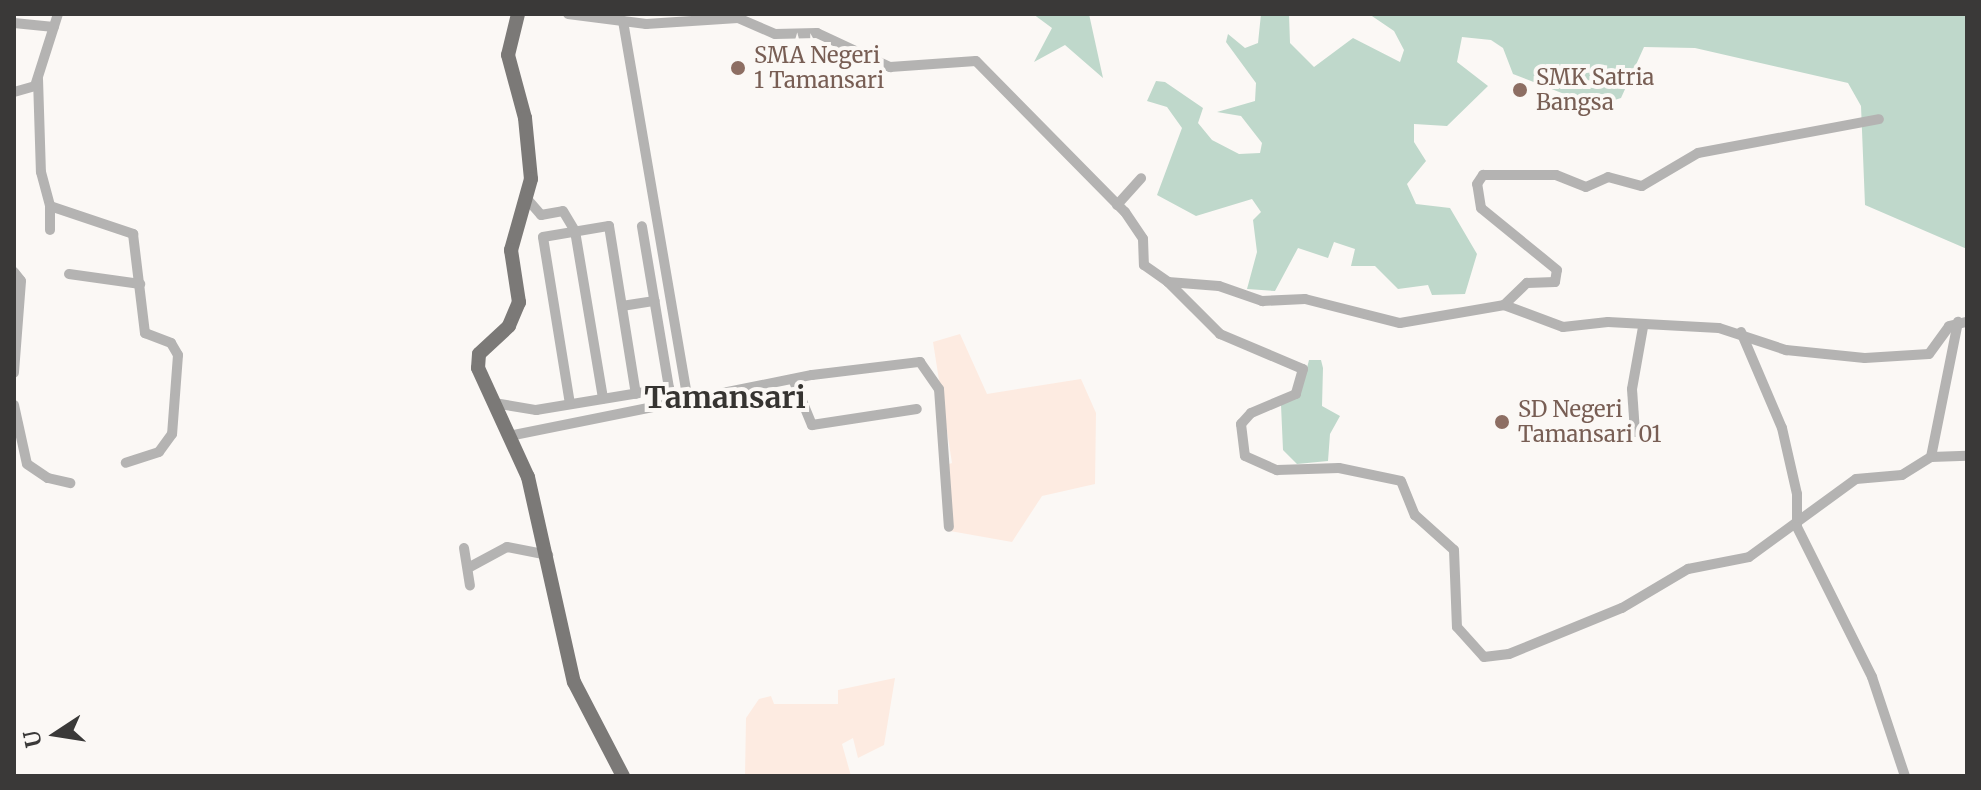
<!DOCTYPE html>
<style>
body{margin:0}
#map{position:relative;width:1981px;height:790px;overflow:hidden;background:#fbf8f5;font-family:Merriweather,serif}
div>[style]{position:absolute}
.industrial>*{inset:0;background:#fdebe1}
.green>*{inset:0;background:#bfd8cb}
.minor>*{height:10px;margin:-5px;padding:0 5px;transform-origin:5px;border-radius:5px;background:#b4b3b2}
.major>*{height:14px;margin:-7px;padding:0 7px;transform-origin:7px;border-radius:7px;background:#7b7977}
.dots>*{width:22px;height:22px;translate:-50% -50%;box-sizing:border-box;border:4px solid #fbf8f5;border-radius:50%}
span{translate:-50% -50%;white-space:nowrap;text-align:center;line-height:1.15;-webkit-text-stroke:8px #fbf8f5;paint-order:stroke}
.education-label{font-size:22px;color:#785e54}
.left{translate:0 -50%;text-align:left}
.district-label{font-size:30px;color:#363431;font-weight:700}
.frame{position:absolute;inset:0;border:16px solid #3a3938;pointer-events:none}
.north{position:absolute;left:16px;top:694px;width:80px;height:80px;-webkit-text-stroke:6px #fbf8f5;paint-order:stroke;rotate:258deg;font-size:22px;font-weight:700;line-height:32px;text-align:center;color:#3a3938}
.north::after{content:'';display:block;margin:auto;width:28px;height:36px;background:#3a3938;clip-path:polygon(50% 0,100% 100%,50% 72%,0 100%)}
</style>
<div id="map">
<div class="industrial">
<i style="clip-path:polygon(960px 334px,987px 394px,1081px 379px,1096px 413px,1095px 484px,1042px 496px,1012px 542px,950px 531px,946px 465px,952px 463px,933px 342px)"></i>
<i style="clip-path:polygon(895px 678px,884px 745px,858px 758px,853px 738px,842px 744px,851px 776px,745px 776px,746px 718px,759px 699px,771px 696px,774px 704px,838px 704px,838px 690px)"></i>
</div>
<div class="green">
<i style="clip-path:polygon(1033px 14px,1089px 14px,1103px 78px,1065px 45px,1034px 62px,1052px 28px)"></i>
<i style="clip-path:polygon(1261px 14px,1289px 14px,1290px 43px,1314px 67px,1353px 38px,1400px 62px,1404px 50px,1394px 31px,1369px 14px,1967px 14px,1967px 249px,1865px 205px,1861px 106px,1848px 83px,1695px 48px,1644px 47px,1621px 98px,1595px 106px,1513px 74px,1503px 48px,1491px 40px,1462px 37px,1457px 62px,1488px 86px,1447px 126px,1414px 124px,1414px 142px,1426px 161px,1407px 184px,1416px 204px,1450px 208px,1477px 254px,1465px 294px,1432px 295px,1428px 285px,1398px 289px,1375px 266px,1351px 266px,1355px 249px,1334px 242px,1328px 258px,1298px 248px,1275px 291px,1247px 289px,1257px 252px,1253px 220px,1261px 212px,1252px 199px,1196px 216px,1157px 195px,1182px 128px,1167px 107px,1147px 101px,1156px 81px,1165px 82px,1203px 108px,1198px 123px,1212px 140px,1239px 154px,1260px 153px,1262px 143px,1241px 116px,1217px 112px,1255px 101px,1256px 83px,1226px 42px,1228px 34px,1245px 48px,1258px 43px)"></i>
<i style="clip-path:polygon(1309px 360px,1321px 360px,1323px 368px,1322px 406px,1340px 416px,1330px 434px,1328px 461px,1297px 464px,1283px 450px,1281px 405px,1301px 391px)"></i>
</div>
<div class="minor">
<i style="left:568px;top:14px;width:79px;rotate:7.3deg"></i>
<i style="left:646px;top:24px;width:92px;rotate:-3.7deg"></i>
<i style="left:738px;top:18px;width:40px;rotate:23.4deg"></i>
<i style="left:775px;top:34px;width:42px;rotate:-1.4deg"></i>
<i style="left:817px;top:33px;width:81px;rotate:25deg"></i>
<i style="left:890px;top:67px;width:86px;rotate:-4deg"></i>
<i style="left:976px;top:61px;width:212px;rotate:45.4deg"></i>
<i style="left:1125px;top:212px;width:32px;rotate:56deg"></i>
<i style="left:1143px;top:239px;width:26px;rotate:88deg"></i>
<i style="left:1144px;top:265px;width:29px;rotate:35deg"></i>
<i style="left:1168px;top:282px;width:51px;rotate:4.5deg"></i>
<i style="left:1219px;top:286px;width:46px;rotate:19.2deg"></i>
<i style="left:1262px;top:301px;width:43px;rotate:-2.7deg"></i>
<i style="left:1305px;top:299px;width:98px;rotate:14.2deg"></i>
<i style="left:1400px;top:323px;width:106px;rotate:-9.8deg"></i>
<i style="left:1504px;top:305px;width:63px;rotate:20.4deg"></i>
<i style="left:1563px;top:327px;width:45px;rotate:-6.3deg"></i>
<i style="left:1608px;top:322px;width:111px;rotate:3.1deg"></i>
<i style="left:1719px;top:328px;width:71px;rotate:18.2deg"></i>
<i style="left:1786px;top:350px;width:79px;rotate:5.8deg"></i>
<i style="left:1865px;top:358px;width:64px;rotate:-3.6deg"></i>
<i style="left:1929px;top:354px;width:34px;rotate:-54deg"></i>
<i style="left:1949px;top:326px;width:18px;rotate:-13deg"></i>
<i style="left:623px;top:21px;width:385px;rotate:80.3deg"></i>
<i style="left:14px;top:23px;width:40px;rotate:5.7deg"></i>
<i style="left:38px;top:79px;width:93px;rotate:88.2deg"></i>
<i style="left:41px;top:172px;width:35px;rotate:75deg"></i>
<i style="left:50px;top:206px;width:88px;rotate:18.6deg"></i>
<i style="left:133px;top:234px;width:100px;rotate:83.1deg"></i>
<i style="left:145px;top:333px;width:28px;rotate:21deg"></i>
<i style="left:171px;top:343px;width:14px;rotate:60deg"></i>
<i style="left:178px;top:355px;width:79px;rotate:94.3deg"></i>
<i style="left:172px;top:434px;width:22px;rotate:126deg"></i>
<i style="left:159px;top:452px;width:35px;rotate:162deg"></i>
<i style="left:14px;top:92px;width:22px;rotate:-16deg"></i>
<i style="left:35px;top:86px;width:76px;rotate:-72.3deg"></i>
<i style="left:528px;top:200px;width:20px;rotate:49deg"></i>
<i style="left:541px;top:215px;width:22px;rotate:-10deg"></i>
<i style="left:563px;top:211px;width:23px;rotate:59deg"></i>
<i style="left:575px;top:231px;width:170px;rotate:80.5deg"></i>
<i style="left:1117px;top:205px;width:36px;rotate:-48deg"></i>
<i style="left:50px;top:206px;width:24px;rotate:90deg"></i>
<i style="left:14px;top:272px;width:11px;rotate:52deg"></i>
<i style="left:21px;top:281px;width:92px;rotate:94.4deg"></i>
<i style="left:69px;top:274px;width:72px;rotate:8deg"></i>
<i style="left:1168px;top:282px;width:74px;rotate:45deg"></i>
<i style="left:1220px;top:334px;width:90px;rotate:22.9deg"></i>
<i style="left:1303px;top:369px;width:26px;rotate:106deg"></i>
<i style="left:1296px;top:394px;width:49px;rotate:157.1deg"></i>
<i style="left:1251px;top:413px;width:15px;rotate:132deg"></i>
<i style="left:1241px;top:424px;width:32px;rotate:83deg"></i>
<i style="left:1245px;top:456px;width:35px;rotate:24deg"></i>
<i style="left:1277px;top:470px;width:62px;rotate:-1.8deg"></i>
<i style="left:1339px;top:468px;width:63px;rotate:11.8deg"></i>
<i style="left:1401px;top:481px;width:37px;rotate:68deg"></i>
<i style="left:1415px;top:515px;width:52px;rotate:41.9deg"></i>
<i style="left:1454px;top:550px;width:77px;rotate:87.8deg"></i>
<i style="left:1457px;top:627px;width:40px;rotate:48deg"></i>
<i style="left:1484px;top:657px;width:25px;rotate:-7deg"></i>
<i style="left:1509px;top:654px;width:122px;rotate:-22.2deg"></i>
<i style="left:1622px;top:608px;width:77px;rotate:-30.6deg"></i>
<i style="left:1688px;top:569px;width:62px;rotate:-11.1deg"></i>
<i style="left:1749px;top:557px;width:132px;rotate:-36.1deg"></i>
<i style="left:1856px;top:479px;width:46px;rotate:-5deg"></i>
<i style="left:1902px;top:475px;width:34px;rotate:-32deg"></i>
<i style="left:1931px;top:457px;width:36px;rotate:-2deg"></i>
<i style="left:1504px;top:305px;width:32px;rotate:-44deg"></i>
<i style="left:1527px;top:283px;width:28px;rotate:-2deg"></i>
<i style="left:1555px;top:282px;width:12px;rotate:-81deg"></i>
<i style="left:1557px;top:270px;width:98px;rotate:-140.8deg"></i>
<i style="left:1481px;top:208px;width:24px;rotate:-99deg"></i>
<i style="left:1477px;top:184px;width:11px;rotate:-56deg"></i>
<i style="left:1483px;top:175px;width:73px"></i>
<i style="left:1556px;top:175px;width:32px;rotate:22deg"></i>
<i style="left:1586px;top:187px;width:24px;rotate:-24deg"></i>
<i style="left:1608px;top:177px;width:35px;rotate:15deg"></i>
<i style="left:1642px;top:186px;width:65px;rotate:-30.5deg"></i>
<i style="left:1698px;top:153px;width:184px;rotate:-10.6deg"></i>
<i style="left:622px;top:306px;width:33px;rotate:-9deg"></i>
<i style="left:1741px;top:332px;width:104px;rotate:66.9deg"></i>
<i style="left:1782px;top:428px;width:68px;rotate:77.2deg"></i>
<i style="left:1797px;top:494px;width:33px;rotate:90deg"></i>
<i style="left:1797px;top:527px;width:168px;rotate:63.4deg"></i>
<i style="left:1872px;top:677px;width:104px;rotate:71.6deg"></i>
<i style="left:793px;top:379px;width:50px;rotate:67.6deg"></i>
<i style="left:812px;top:425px;width:106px;rotate:-8.7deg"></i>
<i style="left:494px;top:403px;width:43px;rotate:9.5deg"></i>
<i style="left:536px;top:410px;width:135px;rotate:-9.4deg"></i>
<i style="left:669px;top:388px;width:164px;rotate:-99.5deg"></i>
<i style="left:570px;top:404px;width:169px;rotate:-99.2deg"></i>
<i style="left:543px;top:237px;width:67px;rotate:-9.5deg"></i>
<i style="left:609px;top:226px;width:170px;rotate:80.9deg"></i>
<i style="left:14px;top:405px;width:60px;rotate:77.6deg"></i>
<i style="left:27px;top:464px;width:25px;rotate:34deg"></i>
<i style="left:48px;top:478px;width:23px;rotate:13deg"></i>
<i style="left:1635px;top:432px;width:43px;rotate:-94deg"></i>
<i style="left:1632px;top:389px;width:63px;rotate:-79.9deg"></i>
<i style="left:509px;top:436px;width:309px;rotate:-11.4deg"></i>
<i style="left:812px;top:375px;width:109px;rotate:-6.9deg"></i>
<i style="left:920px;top:362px;width:33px;rotate:55deg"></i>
<i style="left:939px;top:389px;width:138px;rotate:85.9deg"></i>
<i style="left:1931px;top:457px;width:138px;rotate:-78.7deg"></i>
<i style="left:464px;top:548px;width:38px;rotate:81deg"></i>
<i style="left:468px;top:568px;width:44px;rotate:-28.3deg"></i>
<i style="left:507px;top:547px;width:42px;rotate:11deg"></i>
</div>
<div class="major">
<i style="left:518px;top:14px;width:42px;rotate:103.7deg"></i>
<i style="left:508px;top:55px;width:65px;rotate:74.9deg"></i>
<i style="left:525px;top:118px;width:61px;rotate:84.4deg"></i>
<i style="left:531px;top:179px;width:74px;rotate:105.7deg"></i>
<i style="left:511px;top:250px;width:53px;rotate:81.3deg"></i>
<i style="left:519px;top:302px;width:26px;rotate:113deg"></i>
<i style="left:509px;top:326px;width:41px;rotate:137deg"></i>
<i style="left:479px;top:354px;width:14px;rotate:94deg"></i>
<i style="left:478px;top:368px;width:120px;rotate:65.4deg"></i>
<i style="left:528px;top:477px;width:210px;rotate:77.4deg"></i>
<i style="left:574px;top:682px;width:106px;rotate:62.5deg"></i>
</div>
<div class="dots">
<i style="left:738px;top:68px;background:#8d6e63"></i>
<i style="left:1520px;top:90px;background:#8d6e63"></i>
<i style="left:1502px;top:422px;background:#8d6e63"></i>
</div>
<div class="education-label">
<span class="left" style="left:754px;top:68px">SMA Negeri<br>1 Tamansari</span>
<span class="left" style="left:1536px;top:90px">SMK Satria<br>Bangsa</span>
<span class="left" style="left:1518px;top:422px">SD Negeri<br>Tamansari 01</span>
</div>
<div class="district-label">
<span style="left:725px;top:397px">Tamansari</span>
</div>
<div class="frame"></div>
<div class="north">U</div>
</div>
